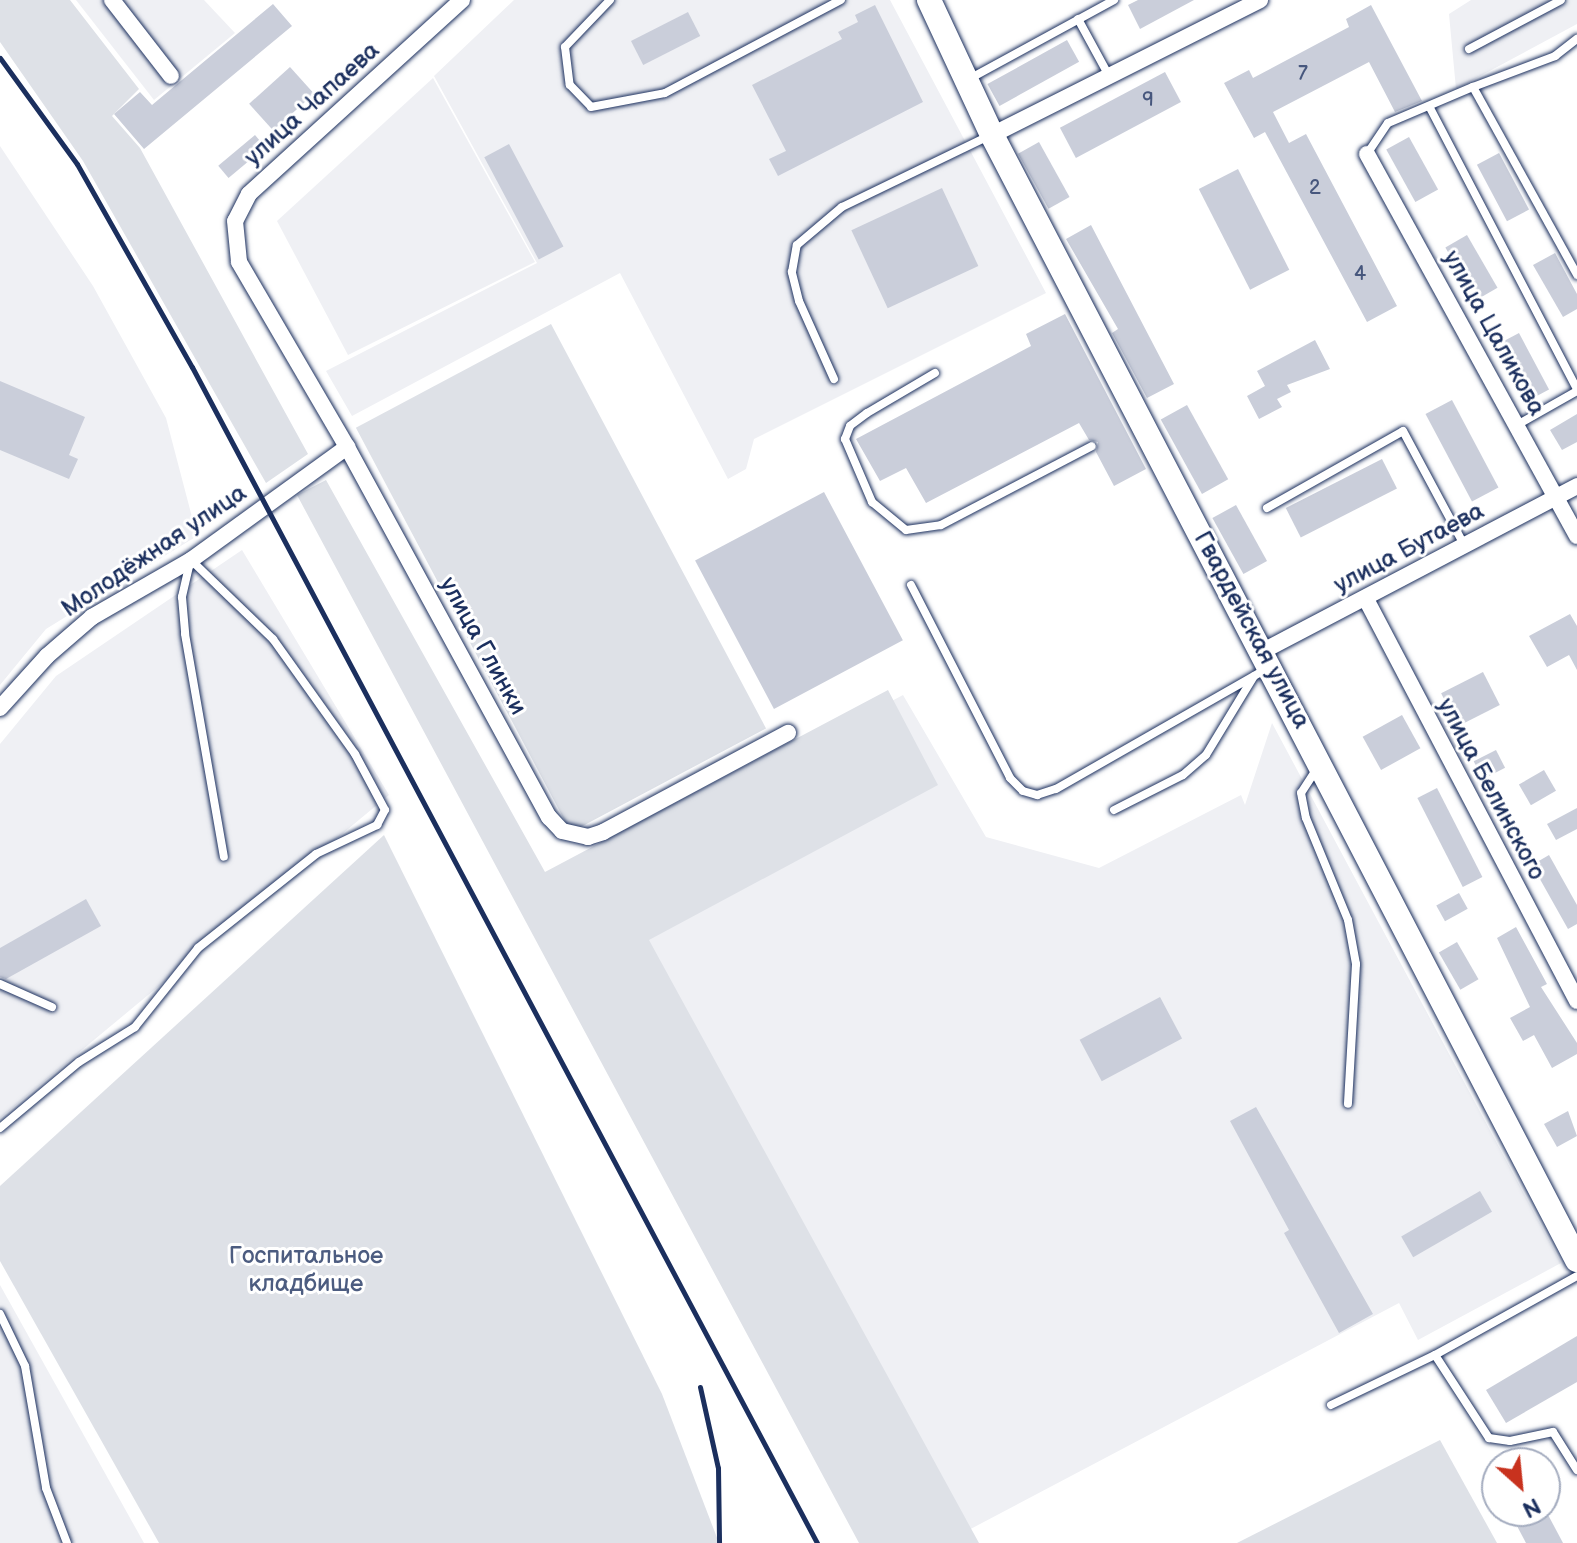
<!DOCTYPE html>
<meta charset="utf-8">
<style>
body{margin:0}
#map{position:relative;width:1577px;height:1543px;overflow:hidden;background:#fff;font-family:"Balsamiq Sans",sans-serif}
div>[style]{position:absolute}
.built>*{inset:0;background:#eff0f4}
.green>*{inset:0;background:#dee1e7;transform-origin:0 0}
.building>*{inset:0;background:#caceda;transform-origin:0 0}
.roads{filter:drop-shadow(0 0 2px #1b2f5e) drop-shadow(0 0 2px #1b2f5e)}
.lane>*{height:8px;margin:-4px;padding:0 4px;transform-origin:4px;border-radius:4px;background:#fff}
.street>*{height:16px;margin:-8px;padding:0 8px;transform-origin:8px;border-radius:8px;background:#fff}
.secondary>*{height:24px;margin:-12px;padding:0 12px;transform-origin:12px;border-radius:12px;background:#fff}
.rail>*{height:5px;margin:-2.5px;padding:0 2.5px;transform-origin:2.5px;border-radius:2.5px;background:#1b2f5e}
span{translate:-50% -50%;white-space:nowrap;text-align:center;line-height:1.15;-webkit-text-stroke:6px #fff;paint-order:stroke}
.number-label{font-size:20px;color:#47577d}
.number-label span{-webkit-text-stroke-width:0}
.street-label{font-size:24px;color:#1b2f5e}
.park-label{font-size:24px;color:#4c5c80}
.north{position:absolute;left:1481px;top:1447px;width:80px;height:80px;box-sizing:border-box;background:#fff;border:2px solid #a4acbf;border-radius:50%;rotate:153deg;font-size:22px;font-weight:700;line-height:32px;text-align:center;color:#1b2f5e}
.north::after{content:'';display:block;margin:auto;width:28px;height:36px;background:#c8321e;clip-path:polygon(50% 0,100% 100%,50% 72%,0 100%)}
</style>
<div id="map">
<div class="built">
<i style="clip-path:polygon(76px 0,204px 0,235px 33px,154px 100px)"></i>
<i style="clip-path:polygon(514px 0,890px 0,1046px 293px,754px 439px,746px 469px,728px 479px,620px 273px,352px 416px,326px 371px,537px 263px,434px 76px)"></i>
<i style="clip-path:polygon(1471px 0,1577px 0,1577px 24px,1456px 89px,1449px 14px)"></i>
<i style="clip-path:polygon(433px 78px,535px 262px,348px 355px,277px 221px)"></i>
<i style="clip-path:polygon(0 146px,93px 286px,166px 418px,197px 536px,46px 629px,0 685px)"></i>
<i style="clip-path:polygon(242px 550px,389px 795px,0 1118px,0 744px,56px 676px)"></i>
<i style="clip-path:polygon(903px 695px,986px 837px,1099px 868px,1241px 795px,1245px 805px,1272px 723px,1561px 1263px,1418px 1340px,1399px 1303px,944px 1543px,559px 878px)"></i>
<i style="clip-path:polygon(0 1285px,144px 1543px,0 1543px)"></i>
</div>
<div class="green">
<i style="clip-path:polygon(0 0,70px 0,139px 89px,112px 116px,140px 148px,308px 454px,266px 483px,83px 161px,0 42px)"></i>
<i style="left:551px;top:324px;width:458px;height:221px;rotate:62deg"></i>
<i style="clip-path:polygon(326px 480px,545px 872px,888px 690px,938px 785px,649px 940px,979px 1543px,859px 1543px,297px 495px)"></i>
<i style="clip-path:polygon(384px 835px,662px 1394px,719px 1543px,159px 1543px,0 1261px,0 1186px)"></i>
<i style="clip-path:polygon(1440px 1440px,1497px 1543px,1237px 1543px)"></i>
</div>
<div class="building">
<i style="clip-path:polygon(1138px 0,1194px 0,1140px 29px,1128px 5px)"></i>
<i style="clip-path:polygon(273px 4px,292px 26px,144px 149px,114px 114px,140px 92px,152px 105px)"></i>
<i style="clip-path:polygon(875px 5px,923px 102px,778px 176px,769px 159px,786px 151px,752px 85px,842px 39px,838px 32px,858px 22px,855px 15px)"></i>
<i style="clip-path:polygon(1371px 5px,1422px 101px,1395px 112px,1369px 62px,1273px 112px,1289px 143px,1306px 134px,1397px 306px,1367px 322px,1265px 132px,1254px 138px,1224px 83px,1249px 70px,1253px 78px,1349px 27px,1346px 19px)"></i>
<i style="left:688px;top:12px;width:27px;height:64px;rotate:63deg"></i>
<i style="left:1067px;top:40px;width:25px;height:91px;rotate:61deg"></i>
<i style="left:290px;top:67px;width:36px;height:55px;rotate:48deg"></i>
<i style="left:1165px;top:72px;width:34px;height:119px;rotate:62deg"></i>
<i style="left:255px;top:135px;width:16px;height:48px;rotate:50deg"></i>
<i style="left:1409px;top:137px;width:60px;height:26px;rotate:61deg"></i>
<i style="left:1039px;top:142px;width:63px;height:24px;rotate:61deg"></i>
<i style="left:509px;top:144px;width:116px;height:28px;rotate:62deg"></i>
<i style="left:1499px;top:153px;width:64px;height:25px;rotate:62deg"></i>
<i style="left:1238px;top:169px;width:113px;height:44px;rotate:63deg"></i>
<i style="left:942px;top:188px;width:86px;height:100px;rotate:65deg"></i>
<i style="clip-path:polygon(1091px 225px,1174px 384px,1147px 398px,1112px 333px,1118px 329px,1066px 239px)"></i>
<i style="left:1467px;top:235px;width:61px;height:25px;rotate:60deg"></i>
<i style="clip-path:polygon(1555px 253px,1577px 294px,1577px 309px,1563px 317px,1533px 265px)"></i>
<i style="clip-path:polygon(1065px 314px,1146px 469px,1114px 486px,1096px 452px,1098px 442px,1089px 440px,1079px 423px,926px 503px,906px 468px,880px 481px,856px 439px,1031px 346px,1026px 334px)"></i>
<i style="left:1519px;top:333px;width:64px;height:24px;rotate:62deg"></i>
<i style="clip-path:polygon(1315px 340px,1330px 369px,1287px 385px,1291px 392px,1277px 399px,1282px 407px,1259px 419px,1247px 396px,1265px 386px,1257px 371px)"></i>
<i style="clip-path:polygon(0 381px,85px 417px,69px 455px,78px 459px,69px 479px,0 450px)"></i>
<i style="left:1452px;top:400px;width:99px;height:30px;rotate:62deg"></i>
<i style="left:1187px;top:405px;width:85px;height:30px;rotate:61deg"></i>
<i style="clip-path:polygon(1577px 414px,1577px 442px,1562px 450px,1550px 430px)"></i>
<i style="left:1382px;top:459px;width:33px;height:108px;rotate:63deg"></i>
<i style="left:824px;top:492px;width:168px;height:146px;rotate:62deg"></i>
<i style="left:1236px;top:505px;width:64px;height:27px;rotate:61deg"></i>
<i style="clip-path:polygon(1570px 614px,1577px 626px,1577px 670px,1569px 655px,1547px 667px,1529px 636px)"></i>
<i style="left:1483px;top:672px;width:37px;height:47px;rotate:63deg"></i>
<i style="left:1402px;top:715px;width:38px;height:45px;rotate:61deg"></i>
<i style="left:1496px;top:750px;width:20px;height:25px;rotate:63deg"></i>
<i style="left:1544px;top:770px;width:24px;height:29px;rotate:60deg"></i>
<i style="left:1437px;top:788px;width:100px;height:22px;rotate:63deg"></i>
<i style="clip-path:polygon(1577px 808px,1577px 829px,1556px 840px,1547px 824px)"></i>
<i style="clip-path:polygon(1549px 855px,1577px 905px,1577px 924px,1568px 929px,1532px 865px)"></i>
<i style="left:1459px;top:893px;width:18px;height:26px;rotate:61deg"></i>
<i style="clip-path:polygon(86px 899px,101px 926px,6px 979px,0 977px,0 948px)"></i>
<i style="clip-path:polygon(1516px 927px,1547px 984px,1541px 987px,1577px 1043px,1577px 1054px,1552px 1068px,1534px 1035px,1523px 1041px,1510px 1018px,1530px 1007px,1497px 938px)"></i>
<i style="left:1457px;top:942px;width:43px;height:21px;rotate:60deg"></i>
<i style="left:1160px;top:997px;width:47px;height:91px;rotate:62deg"></i>
<i style="clip-path:polygon(1256px 1107px,1373px 1314px,1339px 1333px,1284px 1233px,1289px 1230px,1230px 1121px)"></i>
<i style="clip-path:polygon(1568px 1111px,1577px 1136px,1557px 1147px,1544px 1124px)"></i>
<i style="left:1480px;top:1191px;width:24px;height:91px;rotate:60deg"></i>
<i style="clip-path:polygon(1577px 1336px,1577px 1382px,1506px 1423px,1486px 1390px)"></i>
<i style="clip-path:polygon(1509px 1511px,1546px 1511px,1563px 1543px,1526px 1543px)"></i>
</div>
<div class="roads">
<div class="lane">
<i style="left:610px;top:0;width:65px;rotate:133.8deg"></i>
<i style="left:565px;top:47px;width:38px;rotate:83deg"></i>
<i style="left:570px;top:85px;width:30px;rotate:46deg"></i>
<i style="left:591px;top:107px;width:75px;rotate:-10.7deg"></i>
<i style="left:665px;top:93px;width:199px;rotate:-27.9deg"></i>
<i style="left:1078px;top:19px;width:63px;rotate:61.4deg"></i>
<i style="left:1469px;top:49px;width:104px;rotate:-28deg"></i>
<i style="left:971px;top:78px;width:163px;rotate:-28.6deg"></i>
<i style="left:1473px;top:87px;width:88px;rotate:-20.7deg"></i>
<i style="left:1555px;top:56px;width:28px;rotate:-38deg"></i>
<i style="left:1429px;top:106px;width:319px;rotate:62.4deg"></i>
<i style="left:1367px;top:154px;width:37px;rotate:-56deg"></i>
<i style="left:1388px;top:123px;width:92px;rotate:-23deg"></i>
<i style="left:1473px;top:87px;width:215px;rotate:61deg"></i>
<i style="left:935px;top:373px;width:79px;rotate:149.5deg"></i>
<i style="left:867px;top:413px;width:21px;rotate:143deg"></i>
<i style="left:850px;top:426px;width:14px;rotate:111deg"></i>
<i style="left:845px;top:439px;width:69px;rotate:66.8deg"></i>
<i style="left:872px;top:502px;width:44px;rotate:39.5deg"></i>
<i style="left:906px;top:530px;width:35px;rotate:-8deg"></i>
<i style="left:941px;top:525px;width:170px;rotate:-27.6deg"></i>
<i style="left:834px;top:379px;width:85px;rotate:-114.2deg"></i>
<i style="left:799px;top:301px;width:30px;rotate:-104deg"></i>
<i style="left:792px;top:272px;width:27px;rotate:-80deg"></i>
<i style="left:797px;top:245px;width:59px;rotate:-40.2deg"></i>
<i style="left:842px;top:207px;width:165px;rotate:-25.8deg"></i>
<i style="left:1517px;top:425px;width:69px;rotate:-29.5deg"></i>
<i style="left:1267px;top:508px;width:156px;rotate:-29.5deg"></i>
<i style="left:1403px;top:431px;width:129px;rotate:61.8deg"></i>
<i style="left:190px;top:562px;width:36px;rotate:103deg"></i>
<i style="left:182px;top:597px;width:37px;rotate:85deg"></i>
<i style="left:185px;top:634px;width:226px;rotate:80.1deg"></i>
<i style="left:911px;top:585px;width:217px;rotate:62.8deg"></i>
<i style="left:1010px;top:778px;width:18px;rotate:45deg"></i>
<i style="left:1023px;top:791px;width:15px;rotate:16deg"></i>
<i style="left:1037px;top:795px;width:20px;rotate:-18deg"></i>
<i style="left:1056px;top:789px;width:242px;rotate:-29.7deg"></i>
<i style="left:1316px;top:770px;width:27px;rotate:123deg"></i>
<i style="left:1301px;top:793px;width:25px;rotate:79deg"></i>
<i style="left:1306px;top:818px;width:110px;rotate:67.6deg"></i>
<i style="left:1348px;top:920px;width:45px;rotate:79.7deg"></i>
<i style="left:1356px;top:964px;width:140px;rotate:93.3deg"></i>
<i style="left:1114px;top:810px;width:77px;rotate:-26.9deg"></i>
<i style="left:1183px;top:775px;width:30px;rotate:-41deg"></i>
<i style="left:1206px;top:755px;width:92px;rotate:-58.7deg"></i>
<i style="left:0;top:984px;width:57px;rotate:23.9deg"></i>
<i style="left:0;top:1128px;width:103px;rotate:-39.9deg"></i>
<i style="left:79px;top:1062px;width:66px;rotate:-32deg"></i>
<i style="left:135px;top:1027px;width:101px;rotate:-51.4deg"></i>
<i style="left:198px;top:948px;width:151px;rotate:-38.5deg"></i>
<i style="left:316px;top:854px;width:68px;rotate:-25.4deg"></i>
<i style="left:377px;top:825px;width:17px;rotate:-62deg"></i>
<i style="left:385px;top:810px;width:64px;rotate:-118.2deg"></i>
<i style="left:355px;top:754px;width:141px;rotate:-125.5deg"></i>
<i style="left:273px;top:639px;width:114px;rotate:-136.1deg"></i>
<i style="left:0;top:1314px;width:58px;rotate:64.3deg"></i>
<i style="left:25px;top:1366px;width:124px;rotate:80.2deg"></i>
<i style="left:46px;top:1488px;width:59px;rotate:69.1deg"></i>
<i style="left:1435px;top:1355px;width:99px;rotate:57deg"></i>
<i style="left:1489px;top:1438px;width:21px;rotate:8deg"></i>
<i style="left:1510px;top:1441px;width:44px;rotate:-11.8deg"></i>
<i style="left:1553px;top:1432px;width:45px;rotate:57.7deg"></i>
<i style="left:1331px;top:1405px;width:115px;rotate:-25.7deg"></i>
<i style="left:1435px;top:1355px;width:162px;rotate:-29.1deg"></i>
</div>
<div class="street">
<i style="left:112px;top:0;width:96px;rotate:52.2deg"></i>
<i style="left:462px;top:0;width:288px;rotate:137.7deg"></i>
<i style="left:249px;top:194px;width:30px;rotate:117deg"></i>
<i style="left:235px;top:221px;width:41px;rotate:84.4deg"></i>
<i style="left:239px;top:262px;width:214px;rotate:59.7deg"></i>
<i style="left:347px;top:447px;width:422px;rotate:61.4deg"></i>
<i style="left:549px;top:817px;width:19px;rotate:47deg"></i>
<i style="left:562px;top:831px;width:27px;rotate:13deg"></i>
<i style="left:588px;top:837px;width:16px;rotate:-18deg"></i>
<i style="left:603px;top:832px;width:210px;rotate:-28.2deg"></i>
<i style="left:992px;top:135px;width:300px;rotate:-26.7deg"></i>
<i style="left:1367px;top:154px;width:436px;rotate:61.2deg"></i>
<i style="left:1366px;top:599px;width:454px;rotate:62.3deg"></i>
<i style="left:1263px;top:651px;width:355px;rotate:-27.7deg"></i>
<i style="left:0;top:708px;width:70px;rotate:-47.9deg"></i>
<i style="left:47px;top:656px;width:60px;rotate:-40.9deg"></i>
<i style="left:92px;top:617px;width:114px;rotate:-29.9deg"></i>
<i style="left:191px;top:560px;width:193px;rotate:-35.9deg"></i>
</div>
<div class="secondary">
<i style="left:929px;top:0;width:149px;rotate:65deg"></i>
<i style="left:992px;top:135px;width:1268px;rotate:62.53deg"></i>
</div>
</div>
<div class="rail">
<i style="left:0;top:58px;width:131px;rotate:54deg"></i>
<i style="left:77px;top:164px;width:233px;rotate:60.5deg"></i>
<i style="left:192px;top:367px;width:1332px;rotate:62.01deg"></i>
<i style="left:700px;top:1387px;width:83px;rotate:77.5deg"></i>
<i style="left:718px;top:1468px;width:75px;rotate:89.2deg"></i>
</div>
<div class="number-label">
<span style="left:1303px;top:74px">7</span>
<span style="left:1148px;top:100px">9</span>
<span style="left:1315px;top:188px">2</span>
<span style="left:1360px;top:274px">4</span>
</div>
<div class="street-label">
<span style="left:312px;top:104px;rotate:-42deg">улица Чапаева</span>
<span style="left:1494px;top:333px;rotate:61deg">улица Цаликова</span>
<span style="left:1409px;top:548px;rotate:-28deg">улица Бутаева</span>
<span style="left:154px;top:551px;rotate:-34deg">Молодёжная улица</span>
<span style="left:1252px;top:630px;rotate:62deg">Гвардейская улица</span>
<span style="left:483px;top:646px;rotate:61deg">улица Глинки</span>
<span style="left:1491px;top:789px;rotate:62deg">улица Белинского</span>
</div>
<div class="park-label">
<span style="left:306px;top:1270px">Госпитальное<br>кладбище</span>
</div>
<div class="north">N</div>
</div>
